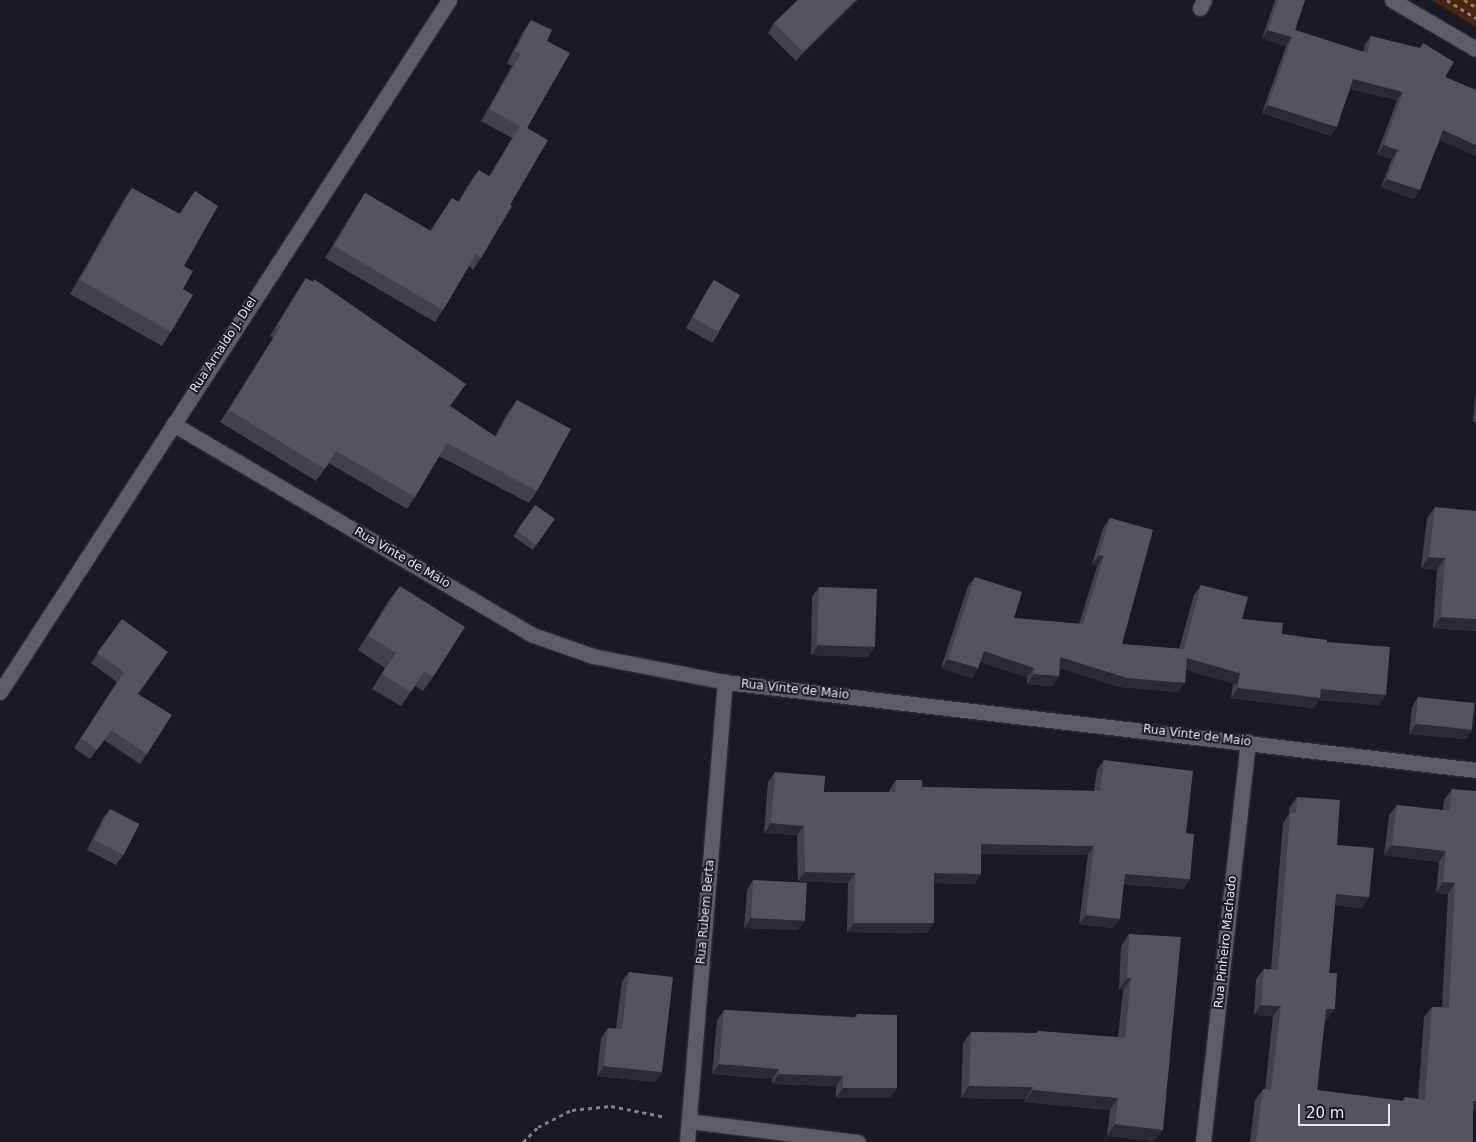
<!DOCTYPE html>
<style>
body{margin:0}
#map{position:relative;width:1476px;height:1142px;overflow:hidden;background:#171b24;font-family:"DejaVu Sans",sans-serif}
div>[style]{position:absolute}
.green>*{inset:0;background:#4d2508}
.path>*{height:3px;margin-top:-1.5px;transform-origin:0;background:repeating-linear-gradient(90deg,#7e828a 0 4px,transparent 0 8px)}
.roads{filter:drop-shadow(0 0 1px #36383f) drop-shadow(0 0 1px #36383f)}
.minor>*{height:15px;margin:-7.5px;padding:0 7.5px;transform-origin:7.5px;border-radius:7.5px;background:#595e69}
.tertiary>*{height:15px;margin:-7.5px;padding:0 7.5px;transform-origin:7.5px;border-radius:7.5px;background:#595e69}
.wall>*{inset:0;background:#3f434d;transform-origin:0 0}
.shaded-wall>*{inset:0;background:#282c35;transform-origin:0 0}
.building>*{inset:0;background:#51555f;transform-origin:0 0}
span{translate:-50% -50%;white-space:nowrap;text-align:center;line-height:1.15;-webkit-text-stroke:4px #171b24;paint-order:stroke}
.street-label{font-size:12px;color:#e5e8ef}
.scale{position:absolute;left:1298px;top:1104px;width:92px;height:22px;box-sizing:border-box;border:2px solid #e5e8ef;border-top:0;padding-left:6px;font-size:15px;line-height:18px;white-space:nowrap;color:#e5e8ef;-webkit-text-stroke:4px #171b24;paint-order:stroke}
</style>
<div id="map">
<div class="green">
<i style="clip-path:polygon(1431px 0,1476px 0,1476px 27px)"></i>
</div>
<div class="path">
<i style="left:1447px;top:0;width:34px;rotate:32deg"></i>
<i style="left:1464px;top:0;width:14px;rotate:30deg"></i>
<i style="left:523px;top:1142px;width:21px;rotate:-45deg"></i>
<i style="left:538px;top:1127px;width:38px;rotate:-27deg"></i>
<i style="left:572px;top:1110px;width:39px;rotate:-6deg"></i>
<i style="left:611px;top:1106px;width:56px;rotate:11.3deg"></i>
</div>
<div class="roads">
<div class="minor">
<i style="left:1392px;top:0;width:97px;rotate:30.3deg"></i>
<i style="left:1200px;top:8px;width:9px;rotate:-63deg"></i>
<i style="left:173px;top:424px;width:417px;rotate:30.4deg"></i>
<i style="left:533px;top:635px;width:64px;rotate:19.3deg"></i>
<i style="left:593px;top:656px;width:135px;rotate:11.1deg"></i>
<i style="left:725px;top:682px;width:756px;rotate:6.68deg"></i>
<i style="left:689px;top:1121px;width:170px;rotate:7.1deg"></i>
<i style="left:687px;top:1142px;width:462px;rotate:-85.3deg"></i>
<i style="left:1203px;top:1142px;width:403px;rotate:-83.6deg"></i>
</div>
<div class="tertiary">
<i style="left:0;top:692px;width:825px;rotate:-57.02deg"></i>
</div>
</div>
<div class="wall">
<i style="clip-path:polygon(798px 0,858px 0,796px 61px,768px 33px,774px 23px)"></i>
<i style="clip-path:polygon(1275px 0,1305px 0,1295px 30px,1363px 52px,1365px 44px,1371px 36px,1445px 77px,1476px 90px,1476px 156px,1440px 140px,1414px 199px,1381px 187px,1392px 159px,1377px 154px,1397px 100px,1350px 89px,1331px 136px,1262px 113px,1286px 46px,1262px 38px)"></i>
<i style="clip-path:polygon(531px 20px,547px 41px,510px 205px,481px 258px,473px 270px,469px 266px,443px 310px,435px 322px,325px 258px,357px 205px,365px 193px,430px 231px,452px 198px,458px 202px,470px 182px,479px 170px,489px 176px,512px 138px,481px 121px,512px 66px,507px 63px,523px 32px)"></i>
<i style="clip-path:polygon(132px 188px,179px 214px,195px 191px,184px 266px,183px 289px,171px 332px,162px 346px,70px 294px,123px 201px)"></i>
<i style="clip-path:polygon(306px 278px,450px 406px,495px 436px,508px 412px,517px 400px,537px 491px,529px 503px,439px 456px,415px 497px,407px 509px,329px 463px,316px 481px,220px 422px,273px 338px,270px 336px,298px 290px)"></i>
<i style="clip-path:polygon(714px 280px,719px 333px,712px 343px,686px 328px,707px 290px)"></i>
<i style="clip-path:polygon(1476px 392px,1476px 422px,1473px 422px)"></i>
<i style="left:535px;top:505px;width:24px;height:38px;rotate:35deg"></i>
<i style="clip-path:polygon(1435px 507px,1476px 631px,1433px 628px,1437px 570px,1421px 568px,1427px 518px)"></i>
<i style="clip-path:polygon(1110px 518px,1122px 644px,1179px 649px,1194px 595px,1201px 585px,1242px 619px,1282px 634px,1327px 642px,1386px 695px,1379px 705px,1319px 700px,1313px 708px,1231px 698px,1233px 683px,1186px 670px,1178px 692px,1120px 687px,1060px 668px,1059px 676px,1052px 686px,1027px 684px,1027px 677px,980px 662px,978px 668px,972px 678px,941px 668px,968px 586px,975px 577px,1014px 618px,1079px 624px,1097px 566px,1092px 564px,1103px 528px)"></i>
<i style="clip-path:polygon(400px 586px,433px 677px,423px 691px,415px 686px,401px 706px,372px 689px,385px 668px,358px 650px,389px 600px)"></i>
<i style="clip-path:polygon(819px 587px,868px 657px,811px 655px,812px 597px)"></i>
<i style="clip-path:polygon(122px 619px,138px 694px,147px 754px,140px 764px,104px 740px,90px 759px,74px 748px,117px 682px,91px 663px)"></i>
<i style="clip-path:polygon(1418px 697px,1466px 739px,1409px 734px,1412px 707px)"></i>
<i style="clip-path:polygon(1104px 760px,1186px 833px,1190px 879px,1183px 889px,1124px 884px,1113px 928px,1079px 924px,1088px 855px,981px 854px,981px 874px,974px 884px,934px 883px,927px 933px,847px 932px,848px 883px,798px 881px,797px 835px,764px 833px,768px 782px,775px 772px,824px 792px,889px 792px,889px 790px,896px 780px,922px 787px,1094px 791px,1097px 770px)"></i>
<i style="clip-path:polygon(1452px 789px,1473px 1112px,1473px 1142px,1250px 1142px,1255px 1100px,1263px 1089px,1265px 1089px,1273px 1016px,1254px 1015px,1256px 979px,1264px 969px,1271px 969px,1283px 823px,1289px 814px,1289px 808px,1297px 797px,1337px 845px,1369px 897px,1361px 908px,1335px 905px,1329px 973px,1327px 1020px,1325px 1020px,1317px 1090px,1402px 1101px,1405px 1097px,1418px 1099px,1424px 1017px,1432px 1007px,1442px 1007px,1448px 894px,1436px 893px,1439px 862px,1384px 855px,1389px 815px,1397px 805px,1443px 810px,1444px 800px)"></i>
<i style="clip-path:polygon(110px 809px,123px 855px,116px 865px,87px 850px,103px 818px)"></i>
<i style="clip-path:polygon(753px 880px,798px 930px,744px 928px,747px 890px)"></i>
<i style="clip-path:polygon(1129px 934px,1163px 1130px,1154px 1141px,1107px 1136px,1110px 1110px,1024px 1102px,1025px 1099px,961px 1098px,963px 1043px,971px 1032px,1036px 1033px,1038px 1031px,1118px 1037px,1123px 990px,1119px 990px,1121px 946px)"></i>
<i style="clip-path:polygon(629px 972px,662px 1072px,655px 1082px,597px 1076px,601px 1038px,608px 1028px,616px 1029px,622px 981px)"></i>
<i style="clip-path:polygon(724px 1010px,854px 1017px,857px 1014px,897px 1088px,890px 1098px,836px 1098px,836px 1086px,772px 1084px,772px 1079px,712px 1074px,717px 1020px)"></i>
</div>
<div class="shaded-wall">
<i style="clip-path:polygon(856px 0,858px 0,796px 61px,803px 52px)"></i>
<i style="clip-path:polygon(1268px 30px,1292px 37px,1286px 46px,1262px 38px)"></i>
<i style="clip-path:polygon(1353px 79px,1403px 92px,1397px 100px,1347px 88px)"></i>
<i style="clip-path:polygon(1268px 105px,1337px 127px,1331px 136px,1262px 113px)"></i>
<i style="clip-path:polygon(1443px 130px,1476px 145px,1476px 156px,1437px 139px)"></i>
<i style="clip-path:polygon(1384px 145px,1398px 150px,1392px 159px,1377px 154px)"></i>
<i style="clip-path:polygon(1387px 179px,1420px 190px,1414px 199px,1381px 187px)"></i>
<i style="clip-path:polygon(1099px 555px,1104px 556px,1097px 566px,1092px 564px)"></i>
<i style="clip-path:polygon(1429px 557px,1445px 558px,1437px 570px,1421px 568px)"></i>
<i style="clip-path:polygon(1441px 617px,1476px 619px,1476px 631px,1433px 628px)"></i>
<i style="clip-path:polygon(818px 645px,875px 647px,868px 657px,811px 655px)"></i>
<i style="clip-path:polygon(984px 651px,1034px 668px,1027px 677px,977px 661px)"></i>
<i style="clip-path:polygon(1060px 657px,1185px 683px,1178px 692px,1120px 687px,1053px 666px)"></i>
<i style="left:1187px;top:658px;width:55px;height:12px;rotate:16deg"></i>
<i style="clip-path:polygon(948px 659px,978px 668px,972px 678px,941px 668px)"></i>
<i style="clip-path:polygon(1034px 674px,1059px 676px,1052px 686px,1027px 684px)"></i>
<i style="clip-path:polygon(1238px 688px,1321px 689px,1386px 695px,1379px 705px,1319px 700px,1313px 708px,1231px 698px)"></i>
<i style="clip-path:polygon(1416px 724px,1473px 729px,1466px 739px,1409px 734px)"></i>
<i style="clip-path:polygon(771px 823px,804px 826px,797px 835px,764px 833px)"></i>
<i style="clip-path:polygon(981px 844px,1094px 846px,1088px 855px,975px 854px)"></i>
<i style="clip-path:polygon(1392px 845px,1446px 851px,1439px 862px,1384px 855px)"></i>
<i style="clip-path:polygon(805px 872px,855px 873px,848px 883px,798px 881px)"></i>
<i style="clip-path:polygon(934px 873px,981px 874px,974px 884px,928px 883px)"></i>
<i style="clip-path:polygon(1125px 874px,1190px 879px,1183px 889px,1118px 883px)"></i>
<i style="clip-path:polygon(1443px 882px,1455px 883px,1448px 894px,1436px 893px)"></i>
<i style="clip-path:polygon(1336px 894px,1369px 897px,1361px 908px,1329px 905px)"></i>
<i style="clip-path:polygon(1086px 915px,1120px 919px,1113px 928px,1079px 924px)"></i>
<i style="clip-path:polygon(751px 918px,805px 920px,798px 930px,744px 928px)"></i>
<i style="clip-path:polygon(854px 923px,934px 923px,927px 933px,847px 932px)"></i>
<i style="clip-path:polygon(1127px 978px,1131px 978px,1123px 990px,1119px 990px)"></i>
<i style="clip-path:polygon(1261px 1005px,1281px 1006px,1273px 1016px,1254px 1015px)"></i>
<i style="clip-path:polygon(1326px 1009px,1335px 1009px,1327px 1020px,1319px 1019px)"></i>
<i style="clip-path:polygon(719px 1064px,779px 1069px,772px 1079px,712px 1074px)"></i>
<i style="clip-path:polygon(604px 1066px,662px 1072px,655px 1082px,597px 1076px)"></i>
<i style="clip-path:polygon(779px 1074px,843px 1076px,836px 1086px,772px 1084px)"></i>
<i style="clip-path:polygon(969px 1086px,1033px 1087px,1025px 1099px,961px 1098px)"></i>
<i style="clip-path:polygon(843px 1088px,897px 1088px,890px 1098px,836px 1098px)"></i>
<i style="clip-path:polygon(1033px 1090px,1118px 1098px,1110px 1110px,1024px 1102px)"></i>
<i style="clip-path:polygon(1473px 1101px,1476px 1102px,1476px 1108px,1472px 1113px)"></i>
<i style="clip-path:polygon(1115px 1124px,1163px 1130px,1154px 1141px,1107px 1136px)"></i>
</div>
<div class="building">
<i style="clip-path:polygon(798px 0,856px 0,803px 52px,774px 23px)"></i>
<i style="clip-path:polygon(1278px 0,1305px 0,1295px 30px,1367px 53px,1371px 36px,1420px 48px,1423px 43px,1454px 62px,1445px 77px,1476px 90px,1476px 145px,1443px 130px,1420px 190px,1387px 179px,1398px 150px,1384px 145px,1403px 92px,1353px 79px,1337px 127px,1268px 105px,1292px 37px,1268px 30px)"></i>
<i style="clip-path:polygon(531px 20px,552px 30px,547px 41px,570px 53px,527px 128px,548px 140px,510px 205px,512px 206px,481px 258px,476px 254px,443px 310px,334px 246px,365px 193px,431px 231px,452px 198px,459px 202px,479px 170px,490px 177px,520px 126px,489px 109px,521px 54px,515px 51px)"></i>
<i style="clip-path:polygon(132px 188px,180px 214px,195px 191px,218px 206px,184px 266px,193px 271px,183px 289px,193px 295px,171px 332px,80px 280px)"></i>
<i style="clip-path:polygon(306px 278px,313px 282px,314px 279px,466px 384px,450px 406px,496px 437px,517px 400px,571px 429px,537px 491px,447px 443px,415px 497px,336px 451px,325px 469px,229px 410px,281px 326px,278px 324px)"></i>
<i style="left:714px;top:280px;width:30px;height:43px;rotate:30deg"></i>
<i style="left:535px;top:505px;width:24px;height:32px;rotate:35deg"></i>
<i style="clip-path:polygon(1435px 507px,1476px 511px,1476px 619px,1441px 617px,1445px 558px,1429px 557px)"></i>
<i style="clip-path:polygon(1110px 518px,1153px 530px,1122px 644px,1184px 649px,1201px 585px,1248px 597px,1242px 619px,1283px 623px,1282px 634px,1327px 640px,1327px 642px,1390px 647px,1386px 695px,1321px 689px,1320px 698px,1238px 688px,1240px 673px,1187px 658px,1185px 683px,1127px 678px,1060px 657px,1059px 676px,1034px 674px,1034px 668px,984px 651px,978px 668px,948px 659px,975px 577px,1022px 592px,1014px 618px,1083px 624px,1104px 556px,1099px 555px)"></i>
<i style="clip-path:polygon(400px 586px,465px 627px,433px 677px,424px 671px,411px 692px,382px 674px,396px 653px,368px 636px)"></i>
<i style="left:819px;top:587px;width:58px;height:58px;rotate:2deg"></i>
<i style="clip-path:polygon(122px 619px,168px 652px,138px 694px,172px 715px,147px 754px,111px 730px,97px 750px,81px 738px,124px 672px,97px 653px)"></i>
<i style="left:1418px;top:697px;width:57px;height:27px;rotate:6deg"></i>
<i style="clip-path:polygon(1104px 760px,1193px 771px,1186px 833px,1194px 834px,1190px 879px,1125px 874px,1120px 919px,1086px 915px,1094px 846px,981px 844px,981px 874px,934px 873px,934px 923px,854px 923px,855px 873px,805px 872px,804px 826px,771px 823px,775px 772px,825px 776px,824px 792px,895px 792px,896px 780px,922px 780px,922px 787px,1100px 791px)"></i>
<i style="clip-path:polygon(1452px 789px,1476px 791px,1476px 1102px,1473px 1101px,1473px 1142px,1256px 1142px,1263px 1089px,1271px 1090px,1281px 1006px,1261px 1005px,1264px 969px,1278px 970px,1290px 813px,1296px 813px,1297px 797px,1340px 800px,1337px 845px,1374px 848px,1369px 897px,1336px 894px,1329px 973px,1337px 973px,1335px 1009px,1326px 1009px,1317px 1090px,1404px 1101px,1405px 1097px,1425px 1100px,1432px 1007px,1449px 1008px,1455px 883px,1443px 882px,1446px 851px,1392px 845px,1397px 805px,1450px 811px)"></i>
<i style="left:110px;top:809px;width:33px;height:35px;rotate:27deg"></i>
<i style="left:753px;top:880px;width:54px;height:38px;rotate:3deg"></i>
<i style="clip-path:polygon(1129px 934px,1181px 937px,1163px 1130px,1115px 1124px,1118px 1098px,1033px 1090px,1033px 1087px,969px 1086px,971px 1032px,1038px 1033px,1038px 1031px,1125px 1038px,1131px 978px,1127px 978px)"></i>
<i style="clip-path:polygon(629px 972px,673px 977px,662px 1072px,604px 1066px,608px 1028px,622px 1029px)"></i>
<i style="clip-path:polygon(724px 1010px,857px 1018px,857px 1014px,897px 1015px,897px 1088px,843px 1088px,843px 1076px,779px 1074px,779px 1069px,719px 1064px)"></i>
</div>
<div class="street-label">
<span style="left:224px;top:345px;rotate:-57deg">Rua Arnaldo J. Diel</span>
<span style="left:402px;top:558px;rotate:30deg">Rua Vinte de Maio</span>
<span style="left:795px;top:690px;rotate:6deg">Rua Vinte de Maio</span>
<span style="left:1197px;top:736px;rotate:7deg">Rua Vinte de Maio</span>
<span style="left:706px;top:912px;rotate:-85deg">Rua Rubem Berta</span>
<span style="left:1226px;top:942px;rotate:-84deg">Rua Pinheiro Machado</span>
</div>
<div class="scale">20 m</div>
</div>
